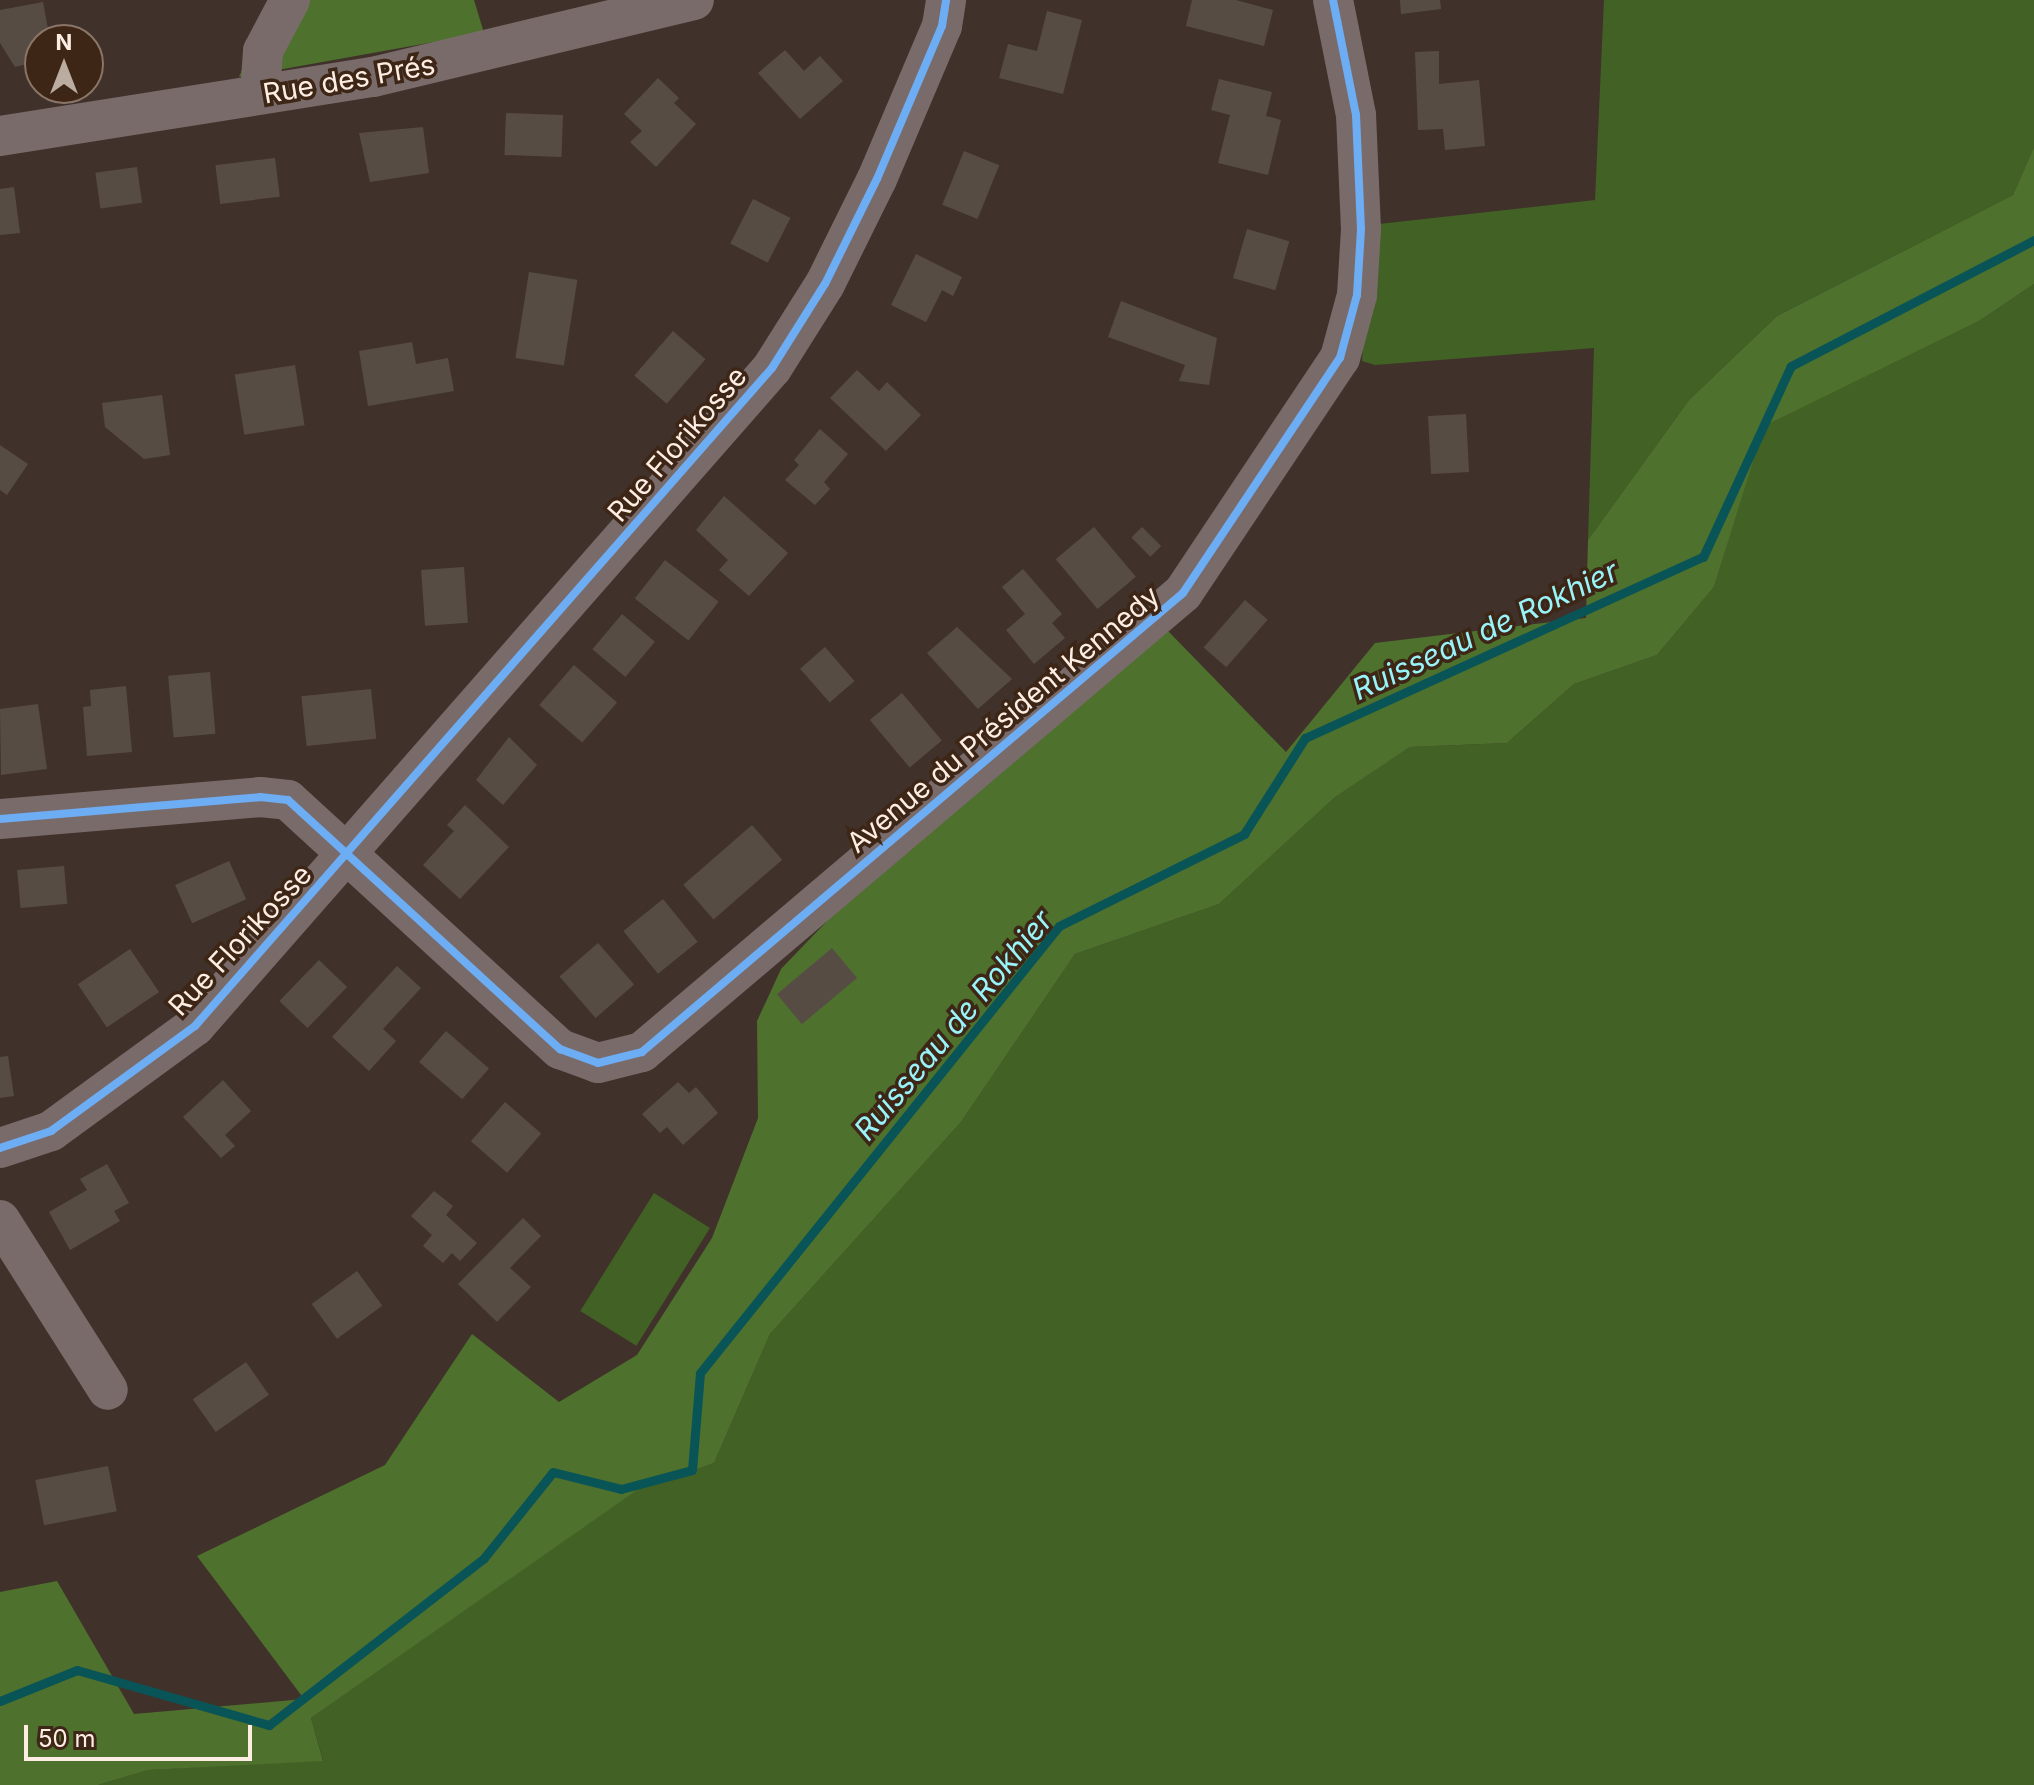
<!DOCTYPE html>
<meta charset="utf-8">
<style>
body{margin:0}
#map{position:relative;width:2034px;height:1785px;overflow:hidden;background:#40322a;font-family:Inter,sans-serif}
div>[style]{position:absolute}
.green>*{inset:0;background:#426225;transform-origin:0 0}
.forest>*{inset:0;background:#4e712e}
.stream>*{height:9px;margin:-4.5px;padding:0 4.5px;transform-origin:4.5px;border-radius:4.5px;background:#095457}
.building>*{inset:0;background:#574c44;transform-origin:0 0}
.minor>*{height:40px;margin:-20px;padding:0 20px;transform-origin:20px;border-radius:20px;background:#7a6b6b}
.cycleway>*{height:8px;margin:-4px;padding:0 4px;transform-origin:4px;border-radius:4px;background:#6dadf4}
span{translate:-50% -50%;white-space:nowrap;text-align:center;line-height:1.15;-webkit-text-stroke:7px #3e2617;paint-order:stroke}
.street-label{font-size:28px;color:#fdede3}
.water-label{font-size:30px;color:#99f4fa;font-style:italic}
.north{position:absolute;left:24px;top:24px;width:80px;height:80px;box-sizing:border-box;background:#3e2617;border:2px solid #8a7669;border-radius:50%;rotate:0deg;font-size:22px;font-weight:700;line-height:32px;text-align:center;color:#fdede3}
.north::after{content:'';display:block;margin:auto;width:28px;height:36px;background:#bbaca2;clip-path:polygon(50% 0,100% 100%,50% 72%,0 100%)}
.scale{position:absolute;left:24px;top:1725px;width:228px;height:36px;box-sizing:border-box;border:4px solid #fdede3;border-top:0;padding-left:10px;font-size:24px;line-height:28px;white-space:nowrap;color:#fdede3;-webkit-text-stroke:6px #3e2617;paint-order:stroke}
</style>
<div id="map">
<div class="green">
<i style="clip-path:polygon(1604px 0,2034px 0,2034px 147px,2013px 195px,1777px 316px,1689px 400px,1588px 540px,1594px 348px,1375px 365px,1362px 361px,1370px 225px,1595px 200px)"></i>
<i style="clip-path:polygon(2034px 284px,2034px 1785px,98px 1785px,148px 1770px,323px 1760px,311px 1718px,637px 1489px,714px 1463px,770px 1334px,961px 1122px,1075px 954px,1219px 904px,1334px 798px,1410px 747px,1507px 743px,1574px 684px,1657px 655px,1714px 587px,1763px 426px,1979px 321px)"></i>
<i style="left:654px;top:1193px;width:66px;height:139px;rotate:32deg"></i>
</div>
<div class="forest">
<i style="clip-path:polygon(272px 0,474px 0,484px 33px,239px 77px)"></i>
<i style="clip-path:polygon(2034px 147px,2034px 284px,1979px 321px,1764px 426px,1714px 587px,1657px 655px,1574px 684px,1507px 743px,1410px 747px,1334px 798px,1219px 904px,1075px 954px,961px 1122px,770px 1334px,714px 1463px,637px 1490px,311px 1718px,323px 1761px,148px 1770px,98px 1785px,0 1785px,0 1592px,57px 1581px,134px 1714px,304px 1699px,197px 1556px,385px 1465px,472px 1334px,559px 1402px,637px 1355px,712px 1238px,758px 1118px,757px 1021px,781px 969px,830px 918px,1168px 631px,1286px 752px,1375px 643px,1586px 618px,1588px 540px,1689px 400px,1777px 316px,2013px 195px)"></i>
</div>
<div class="stream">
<i style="left:0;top:1701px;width:83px;rotate:-21.9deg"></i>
<i style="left:77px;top:1670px;width:200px;rotate:16deg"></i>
<i style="left:269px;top:1725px;width:272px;rotate:-37.8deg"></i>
<i style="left:484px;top:1558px;width:110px;rotate:-51.3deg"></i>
<i style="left:553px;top:1472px;width:70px;rotate:14deg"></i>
<i style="left:621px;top:1489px;width:73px;rotate:-15deg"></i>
<i style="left:692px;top:1470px;width:97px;rotate:-85.3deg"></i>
<i style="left:700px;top:1373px;width:573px;rotate:-51.23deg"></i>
<i style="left:1059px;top:926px;width:207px;rotate:-26.4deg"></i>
<i style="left:1244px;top:834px;width:114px;rotate:-57.6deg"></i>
<i style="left:1305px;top:738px;width:437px;rotate:-24.5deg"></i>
<i style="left:1703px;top:557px;width:210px;rotate:-65.3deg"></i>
<i style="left:1791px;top:366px;width:274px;rotate:-27.4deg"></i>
</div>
<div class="building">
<i style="clip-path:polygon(1192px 0,1236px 0,1273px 10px,1264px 46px,1186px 26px)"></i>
<i style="clip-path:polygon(1400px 0,1440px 0,1441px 9px,1401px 14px)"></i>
<i style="clip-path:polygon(43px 2px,50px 40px,40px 40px,40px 61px,15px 67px,0 43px,0 10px)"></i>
<i style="clip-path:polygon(1047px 11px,1082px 20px,1063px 94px,999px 78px,1008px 44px,1037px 51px)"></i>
<i style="clip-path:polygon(785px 50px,804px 71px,820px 56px,843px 81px,800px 119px,758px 73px)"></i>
<i style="clip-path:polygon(1439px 51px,1439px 84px,1479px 80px,1485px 146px,1445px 150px,1443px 129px,1418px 130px,1415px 52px)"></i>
<i style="clip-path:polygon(658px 78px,679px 98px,674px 103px,696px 124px,656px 167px,630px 142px,642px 131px,624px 114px)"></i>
<i style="clip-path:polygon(1219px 79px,1272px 92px,1266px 116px,1281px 120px,1268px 175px,1218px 163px,1230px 115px,1211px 110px)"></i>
<i style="left:506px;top:113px;width:57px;height:42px;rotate:2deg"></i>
<i style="clip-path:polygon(423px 127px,429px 173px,370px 182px,359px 133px)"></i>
<i style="left:964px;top:151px;width:38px;height:58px;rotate:22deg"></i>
<i style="left:275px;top:158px;width:39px;height:60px;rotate:83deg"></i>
<i style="left:137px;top:167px;width:36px;height:42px;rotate:82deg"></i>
<i style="clip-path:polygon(14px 187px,20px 233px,0 235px,0 189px)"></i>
<i style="left:753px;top:199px;width:42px;height:50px;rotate:27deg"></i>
<i style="left:1247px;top:229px;width:44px;height:51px;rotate:16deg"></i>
<i style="clip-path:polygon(916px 254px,962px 277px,953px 296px,942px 290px,926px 322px,891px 305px)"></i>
<i style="left:529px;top:272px;width:49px;height:87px;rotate:9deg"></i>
<i style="clip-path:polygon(1121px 301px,1217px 338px,1209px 385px,1179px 381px,1185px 365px,1108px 337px)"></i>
<i style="left:673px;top:331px;width:43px;height:59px;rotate:41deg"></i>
<i style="clip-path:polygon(412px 342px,416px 364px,448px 358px,454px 391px,368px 406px,359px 351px)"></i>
<i style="left:295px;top:365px;width:61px;height:61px;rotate:81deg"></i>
<i style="clip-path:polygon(857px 370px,879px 391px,887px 382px,921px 415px,886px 451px,830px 398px)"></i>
<i style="clip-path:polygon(162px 395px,170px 455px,144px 459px,105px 427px,102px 403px)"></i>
<i style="left:1466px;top:414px;width:58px;height:38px;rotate:87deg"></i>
<i style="clip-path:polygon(820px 429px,848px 454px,824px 482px,830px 489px,815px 505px,785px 480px,799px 465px,794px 460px)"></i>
<i style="clip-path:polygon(0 445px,28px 464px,7px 495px,0 490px)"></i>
<i style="clip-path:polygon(724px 496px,788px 553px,749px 596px,719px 570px,728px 560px,696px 530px)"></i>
<i style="left:1094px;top:527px;width:65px;height:50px;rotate:50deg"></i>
<i style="left:1142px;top:527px;width:27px;height:15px;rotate:45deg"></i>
<i style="left:665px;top:560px;width:68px;height:49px;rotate:38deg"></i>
<i style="left:464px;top:567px;width:56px;height:43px;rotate:86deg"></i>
<i style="clip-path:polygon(1023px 569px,1062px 614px,1052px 623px,1065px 638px,1034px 664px,1006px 630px,1025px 614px,1002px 587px)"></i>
<i style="left:1245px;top:600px;width:30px;height:63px;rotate:41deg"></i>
<i style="left:622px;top:614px;width:43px;height:46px;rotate:40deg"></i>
<i style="clip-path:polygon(957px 627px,1012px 679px,978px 709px,927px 653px)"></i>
<i style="left:825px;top:647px;width:45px;height:33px;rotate:49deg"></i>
<i style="left:574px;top:665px;width:57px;height:53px;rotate:41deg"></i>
<i style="left:210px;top:672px;width:62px;height:42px;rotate:85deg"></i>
<i style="clip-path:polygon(126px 686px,132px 752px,87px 756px,83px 707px,91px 706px,90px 690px)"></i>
<i style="left:371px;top:689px;width:50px;height:70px;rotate:84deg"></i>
<i style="left:902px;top:693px;width:62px;height:42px;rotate:50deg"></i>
<i style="clip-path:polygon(38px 704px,47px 769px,1px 775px,0 709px)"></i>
<i style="clip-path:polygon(509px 737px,537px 765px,503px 805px,476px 780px)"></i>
<i style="clip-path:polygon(465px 805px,509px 847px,460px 899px,423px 865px,454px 831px,447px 825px)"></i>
<i style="left:752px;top:825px;width:46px;height:91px;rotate:49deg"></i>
<i style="left:229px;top:861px;width:42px;height:59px;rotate:66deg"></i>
<i style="left:64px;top:866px;width:38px;height:47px;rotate:85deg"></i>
<i style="left:663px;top:899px;width:55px;height:51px;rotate:51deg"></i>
<i style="left:598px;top:943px;width:55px;height:51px;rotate:49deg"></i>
<i style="left:832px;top:948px;width:39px;height:72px;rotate:50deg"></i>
<i style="left:130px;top:949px;width:52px;height:63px;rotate:56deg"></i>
<i style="left:319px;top:960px;width:39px;height:57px;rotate:44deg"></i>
<i style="clip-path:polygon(397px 966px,421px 988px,383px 1029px,396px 1041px,369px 1071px,332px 1037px)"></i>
<i style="left:446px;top:1031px;width:57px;height:41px;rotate:41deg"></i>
<i style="clip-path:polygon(8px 1056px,14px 1096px,0 1098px,0 1057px)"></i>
<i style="clip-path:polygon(223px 1080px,251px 1111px,225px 1135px,235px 1146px,221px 1158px,183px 1117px)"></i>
<i style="clip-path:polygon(678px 1082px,689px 1093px,696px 1087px,718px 1113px,683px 1145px,667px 1127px,660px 1133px,642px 1114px)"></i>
<i style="left:505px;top:1102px;width:48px;height:52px;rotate:41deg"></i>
<i style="clip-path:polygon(107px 1164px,129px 1203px,114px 1211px,120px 1221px,70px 1250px,49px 1212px,87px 1190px,80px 1179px)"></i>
<i style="clip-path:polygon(434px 1191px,453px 1206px,446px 1215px,477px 1243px,460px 1261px,452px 1253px,443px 1263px,423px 1246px,432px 1235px,411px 1216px)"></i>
<i style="clip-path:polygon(523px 1218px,541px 1236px,510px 1268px,531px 1287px,497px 1322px,458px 1284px)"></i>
<i style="left:357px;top:1271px;width:43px;height:56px;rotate:54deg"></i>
<i style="left:246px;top:1362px;width:40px;height:65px;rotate:55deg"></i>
<i style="left:108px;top:1466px;width:46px;height:74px;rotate:79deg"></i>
</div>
<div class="minor">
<i style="left:260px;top:94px;width:43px;rotate:-86deg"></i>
<i style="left:263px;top:51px;width:58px;rotate:-62.1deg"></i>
<i style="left:0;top:136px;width:378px;rotate:-9deg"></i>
<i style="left:373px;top:77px;width:330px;rotate:-13.5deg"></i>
<i style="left:0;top:819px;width:261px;rotate:-4.8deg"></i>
<i style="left:260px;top:797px;width:28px;rotate:6deg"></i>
<i style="left:288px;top:800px;width:369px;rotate:42.5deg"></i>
<i style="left:560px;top:1049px;width:40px;rotate:20.2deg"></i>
<i style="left:598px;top:1063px;width:45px;rotate:-14deg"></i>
<i style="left:642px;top:1052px;width:709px;rotate:-40.31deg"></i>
<i style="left:1183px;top:593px;width:283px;rotate:-56.3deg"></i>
<i style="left:1340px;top:358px;width:65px;rotate:-74.9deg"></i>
<i style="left:1357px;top:295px;width:66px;rotate:-86.5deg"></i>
<i style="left:1361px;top:229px;width:114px;rotate:-92.5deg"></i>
<i style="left:1356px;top:115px;width:117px;rotate:-101.3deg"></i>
<i style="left:0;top:1148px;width:54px;rotate:-18.4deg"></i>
<i style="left:51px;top:1131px;width:178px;rotate:-36.1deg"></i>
<i style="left:195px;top:1026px;width:875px;rotate:-48.75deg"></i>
<i style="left:772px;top:368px;width:99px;rotate:-57.8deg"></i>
<i style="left:825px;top:284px;width:117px;rotate:-63.7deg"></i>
<i style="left:877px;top:179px;width:166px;rotate:-67deg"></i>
<i style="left:942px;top:26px;width:26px;rotate:-81deg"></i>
<i style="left:0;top:1220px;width:201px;rotate:57.6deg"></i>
</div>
<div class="cycleway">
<i style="left:0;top:819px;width:261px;rotate:-4.8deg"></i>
<i style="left:260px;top:797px;width:28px;rotate:6deg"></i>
<i style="left:288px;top:800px;width:369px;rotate:42.5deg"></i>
<i style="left:560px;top:1049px;width:40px;rotate:20.2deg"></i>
<i style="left:598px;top:1063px;width:45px;rotate:-14deg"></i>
<i style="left:642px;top:1052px;width:709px;rotate:-40.31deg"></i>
<i style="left:1183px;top:593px;width:283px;rotate:-56.3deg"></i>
<i style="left:1340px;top:358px;width:65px;rotate:-74.9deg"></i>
<i style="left:1357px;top:295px;width:66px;rotate:-86.5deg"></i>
<i style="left:1361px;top:229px;width:114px;rotate:-92.5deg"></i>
<i style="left:1356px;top:115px;width:117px;rotate:-101.3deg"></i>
<i style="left:0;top:1148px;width:54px;rotate:-18.4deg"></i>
<i style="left:51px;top:1131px;width:178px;rotate:-36.1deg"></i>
<i style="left:195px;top:1026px;width:875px;rotate:-48.75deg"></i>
<i style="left:772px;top:368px;width:99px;rotate:-57.8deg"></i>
<i style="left:825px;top:284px;width:117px;rotate:-63.7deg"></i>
<i style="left:877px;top:179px;width:166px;rotate:-67deg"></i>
<i style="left:942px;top:26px;width:26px;rotate:-81deg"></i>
</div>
<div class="street-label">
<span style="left:349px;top:79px;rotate:-10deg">Rue des Prés</span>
<span style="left:677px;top:444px;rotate:-49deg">Rue Florikosse</span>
<span style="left:1003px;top:719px;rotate:-40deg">Avenue du Président Kennedy</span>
<span style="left:240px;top:940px;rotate:-47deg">Rue Florikosse</span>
</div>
<div class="water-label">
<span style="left:1485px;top:630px;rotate:-25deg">Ruisseau de Rokhier</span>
<span style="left:953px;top:1025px;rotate:-50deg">Ruisseau de Rokhier</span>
</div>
<div class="north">N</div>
<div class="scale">50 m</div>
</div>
